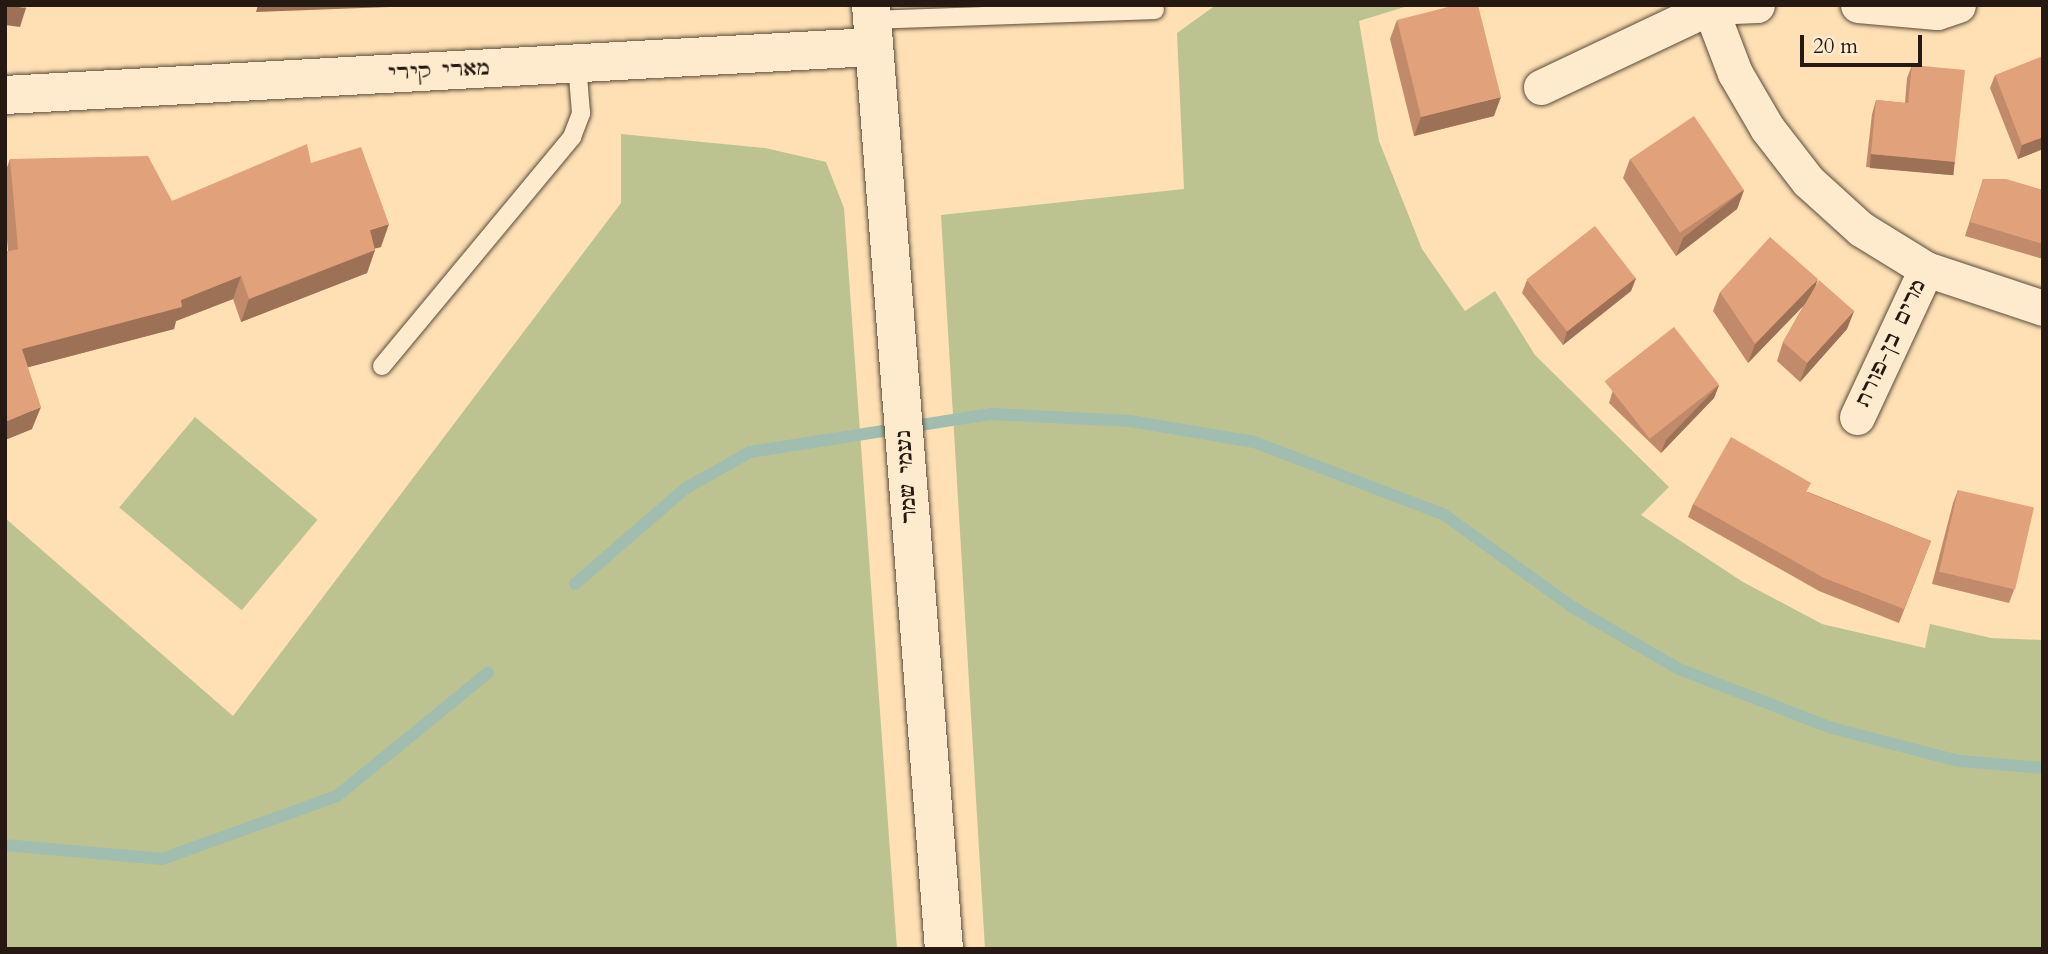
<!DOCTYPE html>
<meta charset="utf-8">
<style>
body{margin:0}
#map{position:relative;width:2048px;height:954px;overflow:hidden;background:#fee0b4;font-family:Cardo,"Frank Ruhl Libre",serif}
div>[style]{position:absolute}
.green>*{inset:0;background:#bcc390;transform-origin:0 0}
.stream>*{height:12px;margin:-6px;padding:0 6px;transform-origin:6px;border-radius:6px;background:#a0bdb0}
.roads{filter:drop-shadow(0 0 2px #5b4b3a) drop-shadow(0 0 2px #5b4b3a)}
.lane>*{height:18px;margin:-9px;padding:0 9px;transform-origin:9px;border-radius:9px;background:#feebce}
.street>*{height:35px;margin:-17.5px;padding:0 17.5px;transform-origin:17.5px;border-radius:17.5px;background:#feebce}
.secondary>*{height:38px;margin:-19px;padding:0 19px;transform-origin:19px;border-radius:19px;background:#feebce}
.wall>*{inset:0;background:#c18a6a}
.shaded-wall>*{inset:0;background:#9d7156;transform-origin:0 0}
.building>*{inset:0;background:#e0a17b;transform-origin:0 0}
span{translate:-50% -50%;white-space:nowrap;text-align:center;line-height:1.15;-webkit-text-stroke:5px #feebce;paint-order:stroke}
.street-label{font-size:21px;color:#251912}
.frame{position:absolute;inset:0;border:7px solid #251912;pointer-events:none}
.scale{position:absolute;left:1800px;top:35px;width:122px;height:32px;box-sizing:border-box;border:4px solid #251912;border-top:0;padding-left:9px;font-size:21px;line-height:24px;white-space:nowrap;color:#251912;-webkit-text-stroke:5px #feebce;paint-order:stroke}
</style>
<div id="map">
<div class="green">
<i style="clip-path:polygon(1216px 5px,1411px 5px,1359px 21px,1379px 141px,1422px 249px,1465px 311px,1495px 291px,1535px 355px,1669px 487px,1641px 515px,1743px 582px,1822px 624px,1925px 648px,1930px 624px,1991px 638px,2043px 640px,2043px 949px,985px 949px,941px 215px,1184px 189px,1177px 33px)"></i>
<i style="clip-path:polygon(621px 134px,765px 148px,826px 162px,844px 208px,897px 949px,5px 949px,5px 518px,233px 716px,621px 203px)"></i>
<i style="left:195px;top:417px;width:160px;height:118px;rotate:40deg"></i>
</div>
<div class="stream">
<i style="left:575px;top:584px;width:147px;rotate:-40.9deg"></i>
<i style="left:686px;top:488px;width:73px;rotate:-29.4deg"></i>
<i style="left:750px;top:452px;width:244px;rotate:-9deg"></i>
<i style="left:991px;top:414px;width:139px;rotate:2.9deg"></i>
<i style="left:1130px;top:421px;width:126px;rotate:9.6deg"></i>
<i style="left:1254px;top:442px;width:202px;rotate:20.9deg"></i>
<i style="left:1443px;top:514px;width:161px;rotate:35.7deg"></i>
<i style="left:1574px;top:608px;width:121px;rotate:30.2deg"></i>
<i style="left:1679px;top:669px;width:164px;rotate:21.1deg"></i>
<i style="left:1832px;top:728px;width:131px;rotate:14.6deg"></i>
<i style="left:1959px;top:761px;width:84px;rotate:4.8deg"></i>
<i style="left:5px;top:845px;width:158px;rotate:5.1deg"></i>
<i style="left:162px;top:859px;width:186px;rotate:-19.8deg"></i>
<i style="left:337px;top:796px;width:195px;rotate:-39.2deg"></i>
</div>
<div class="roads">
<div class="lane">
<i style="left:871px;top:20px;width:284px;rotate:-2deg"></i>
<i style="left:382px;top:366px;width:298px;rotate:-50.3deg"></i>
<i style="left:572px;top:137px;width:26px;rotate:-69deg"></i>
<i style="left:581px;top:113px;width:50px;rotate:-94.6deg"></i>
</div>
<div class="street">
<i style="left:1709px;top:5px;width:73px;rotate:69.1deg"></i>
<i style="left:1735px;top:73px;width:64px;rotate:59.8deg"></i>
<i style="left:1767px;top:128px;width:67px;rotate:52.3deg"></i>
<i style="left:1808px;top:181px;width:72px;rotate:42.2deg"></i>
<i style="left:1861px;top:229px;width:76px;rotate:31.6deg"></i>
<i style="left:1926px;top:269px;width:123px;rotate:18.4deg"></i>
<i style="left:1858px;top:5px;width:79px;rotate:5.1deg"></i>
<i style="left:1937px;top:12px;width:22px;rotate:-18deg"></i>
<i style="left:1541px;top:87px;width:187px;rotate:-25.3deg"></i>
<i style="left:1710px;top:7px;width:47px;rotate:-2.4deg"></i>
<i style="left:1857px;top:417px;width:163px;rotate:-65deg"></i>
</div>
<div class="secondary">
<i style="left:871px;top:5px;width:947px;rotate:85.58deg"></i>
<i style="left:5px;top:95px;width:868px;rotate:-3.17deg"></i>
</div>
</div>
<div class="wall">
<i style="clip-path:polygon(1397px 20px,1494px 116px,1414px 136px,1390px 39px)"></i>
<i style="clip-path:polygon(1912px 65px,1955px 162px,1951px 175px,1866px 167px,1872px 114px,1876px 100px,1905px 103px,1907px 78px)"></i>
<i style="clip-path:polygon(1995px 75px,2043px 149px,2018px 159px,1990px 88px)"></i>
<i style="clip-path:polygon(10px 159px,172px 201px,311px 163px,381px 247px,375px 248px,375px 250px,367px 273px,241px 322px,233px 299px,176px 321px,174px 329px,28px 367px,32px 429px,5px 440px,5px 252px,8px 251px,5px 218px,5px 173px)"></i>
<i style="clip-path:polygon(1630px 159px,1744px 190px,1737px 209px,1676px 256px,1623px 178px)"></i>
<i style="clip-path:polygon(1983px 179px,2043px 190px,2043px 259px,1965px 236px)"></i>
<i style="clip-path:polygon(1636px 278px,1631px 291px,1563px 345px,1522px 293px,1527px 280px)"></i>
<i style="clip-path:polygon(1816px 284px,1854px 311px,1847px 329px,1800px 382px,1777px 361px,1783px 342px,1804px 305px,1748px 363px,1713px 311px,1720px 292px)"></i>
<i style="clip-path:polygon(1719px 385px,1714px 398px,1661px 453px,1609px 403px,1613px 390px)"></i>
<i style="clip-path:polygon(1958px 490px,2014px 590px,2009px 603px,1932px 584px,1953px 503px)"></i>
<i style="clip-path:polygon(1808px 492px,1931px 541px,1899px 623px,1819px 591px,1688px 517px,1693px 504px)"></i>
</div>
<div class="shaded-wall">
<i style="clip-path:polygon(5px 5px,26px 8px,20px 27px,5px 25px)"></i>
<i style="clip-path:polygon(258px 5px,442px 5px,256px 12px)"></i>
<i style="clip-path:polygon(1501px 97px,1494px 116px,1414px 136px,1421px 117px)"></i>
<i style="clip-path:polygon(2043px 137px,2043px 149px,2018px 159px,2022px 145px)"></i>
<i style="left:1871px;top:154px;width:84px;height:14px;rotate:5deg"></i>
<i style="clip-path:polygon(1744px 190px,1737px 209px,1676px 256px,1683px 238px)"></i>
<i style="clip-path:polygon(389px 224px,381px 247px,362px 252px,370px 230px)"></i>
<i style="clip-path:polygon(375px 250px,367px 273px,241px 322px,249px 299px)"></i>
<i style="clip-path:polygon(241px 276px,233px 299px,176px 321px,174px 329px,14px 371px,22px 349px,181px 300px)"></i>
<i style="clip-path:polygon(1636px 278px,1631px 291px,1563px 345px,1567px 331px)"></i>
<i style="clip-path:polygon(1818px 279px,1811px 298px,1748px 363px,1755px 344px)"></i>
<i style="clip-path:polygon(1854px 311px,1847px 329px,1800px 382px,1807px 363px)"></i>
<i style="clip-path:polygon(1719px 385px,1714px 398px,1661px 453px,1666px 440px)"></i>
<i style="clip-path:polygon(41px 407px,32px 429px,5px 440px,5px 422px)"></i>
</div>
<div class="building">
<i style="clip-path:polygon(5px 5px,26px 5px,26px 8px)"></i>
<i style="clip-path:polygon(1456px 5px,1478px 5px,1501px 97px,1421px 117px,1397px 20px)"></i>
<i style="clip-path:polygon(2043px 56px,2043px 137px,2022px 145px,1995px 75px)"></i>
<i style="clip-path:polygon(1912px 65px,1965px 70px,1955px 162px,1871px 154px,1876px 100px,1908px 103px)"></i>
<i style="left:1694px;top:116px;width:89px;height:77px;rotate:56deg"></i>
<i style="clip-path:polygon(307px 144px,311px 163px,361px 147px,389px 224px,370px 230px,375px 250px,249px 299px,241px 276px,181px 300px,182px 307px,22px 349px,41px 407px,5px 422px,5px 252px,18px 249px,10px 159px,148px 156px,172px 201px)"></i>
<i style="clip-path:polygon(1983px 179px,2006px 179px,2043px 190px,2043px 244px,1970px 222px)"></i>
<i style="left:1595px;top:226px;width:66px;height:87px;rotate:52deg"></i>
<i style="clip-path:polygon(1770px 237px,1818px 279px,1755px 344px,1720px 292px)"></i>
<i style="clip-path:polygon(1819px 280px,1854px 311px,1807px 363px,1783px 342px)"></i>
<i style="left:1674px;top:327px;width:73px;height:88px;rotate:52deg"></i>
<i style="clip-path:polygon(1731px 437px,1811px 483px,1806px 492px,1931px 541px,1904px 609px,1824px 578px,1693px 504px)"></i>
<i style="left:1958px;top:490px;width:78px;height:84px;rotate:13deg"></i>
</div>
<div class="street-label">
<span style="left:439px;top:71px;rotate:-3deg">מארי קירי</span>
<span style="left:1891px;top:343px;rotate:-65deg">מרים בן-פורת</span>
<span style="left:907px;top:477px;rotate:-94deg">נעמי שמר</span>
</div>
<div class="frame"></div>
<div class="scale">20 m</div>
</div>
